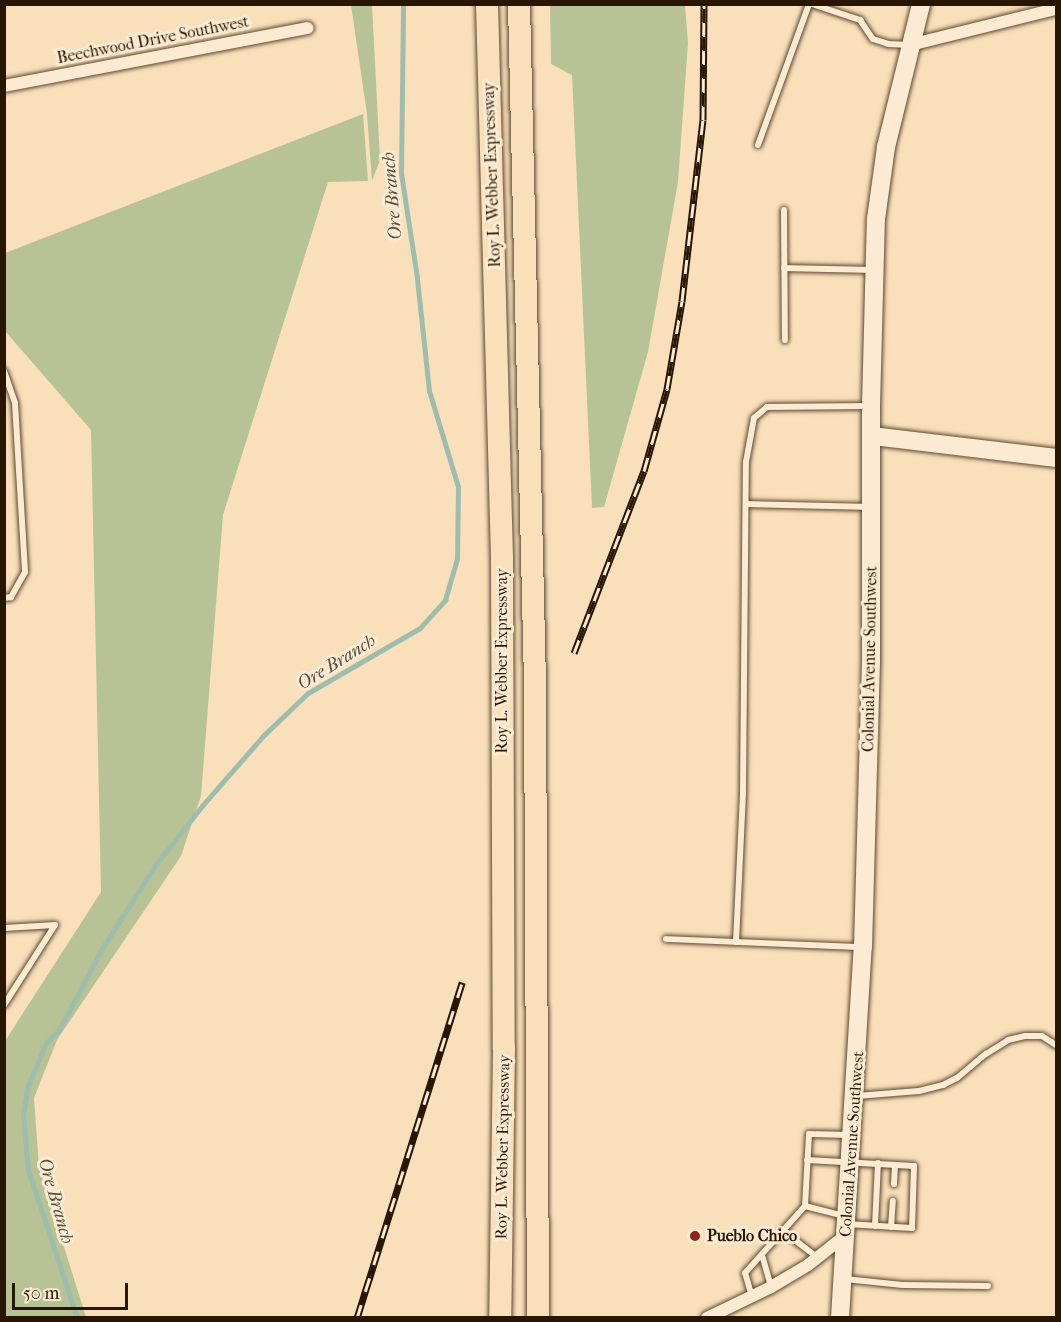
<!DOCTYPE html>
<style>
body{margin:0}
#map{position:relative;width:1061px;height:1322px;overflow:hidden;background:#fae0ba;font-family:"IM FELL French Canon",serif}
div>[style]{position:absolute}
.green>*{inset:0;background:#b7c395}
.stream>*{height:4.5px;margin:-2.25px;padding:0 2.25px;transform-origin:2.25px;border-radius:2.25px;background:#9fbdac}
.roads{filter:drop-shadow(0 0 2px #5c4830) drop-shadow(0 0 2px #5c4830)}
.lane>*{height:6px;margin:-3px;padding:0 3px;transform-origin:3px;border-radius:3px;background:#fcebd2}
.street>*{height:12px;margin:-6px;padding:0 6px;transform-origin:6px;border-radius:6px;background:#fcebd2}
.secondary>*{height:18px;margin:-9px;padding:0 9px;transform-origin:9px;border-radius:9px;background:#fcebd2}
.highway>*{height:22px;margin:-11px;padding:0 11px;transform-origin:11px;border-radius:11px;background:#fae0ba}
.rail>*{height:7px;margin-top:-3.5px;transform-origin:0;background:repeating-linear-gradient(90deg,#fcebd2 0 14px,#281502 0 28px);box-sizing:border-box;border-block:2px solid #281502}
.dots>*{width:16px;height:16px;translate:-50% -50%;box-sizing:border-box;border:3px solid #fcebd2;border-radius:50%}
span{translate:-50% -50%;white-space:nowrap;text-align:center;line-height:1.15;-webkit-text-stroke:6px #fcebd2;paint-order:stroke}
.street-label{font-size:16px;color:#281502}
.poi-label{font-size:16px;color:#281502;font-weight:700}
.left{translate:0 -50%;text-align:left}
.water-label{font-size:18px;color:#52503e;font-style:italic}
.frame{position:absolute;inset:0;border:6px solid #281502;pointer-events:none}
.scale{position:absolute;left:12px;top:1283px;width:116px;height:27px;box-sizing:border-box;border:3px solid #281502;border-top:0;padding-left:8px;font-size:18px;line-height:21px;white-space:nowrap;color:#281502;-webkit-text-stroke:4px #fcebd2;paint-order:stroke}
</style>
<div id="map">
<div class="green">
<i style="clip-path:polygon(351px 5px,372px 5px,380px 160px,372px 181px,367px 114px)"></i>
<i style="clip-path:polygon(550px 5px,685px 5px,688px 43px,678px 182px,648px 352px,604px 507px,592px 508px,572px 75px,551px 64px)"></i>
<i style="clip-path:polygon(363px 114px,368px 181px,328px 182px,223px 515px,201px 796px,181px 856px,57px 1040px,34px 1098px,39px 1167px,86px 1317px,5px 1317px,5px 1041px,101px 892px,91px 430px,5px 331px,5px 253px)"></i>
</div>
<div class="stream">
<i style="left:77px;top:1318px;width:156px;rotate:-108.3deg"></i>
<i style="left:28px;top:1170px;width:54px;rotate:-95.3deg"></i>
<i style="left:23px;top:1116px;width:30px;rotate:-81deg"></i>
<i style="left:28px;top:1086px;width:47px;rotate:-67.3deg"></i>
<i style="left:46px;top:1043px;width:18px;rotate:-45deg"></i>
<i style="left:59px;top:1030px;width:94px;rotate:-62.1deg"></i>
<i style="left:103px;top:947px;width:100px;rotate:-57.3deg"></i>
<i style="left:157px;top:863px;width:73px;rotate:-51.7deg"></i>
<i style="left:202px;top:806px;width:93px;rotate:-48.9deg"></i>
<i style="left:263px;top:736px;width:62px;rotate:-43.7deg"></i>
<i style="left:308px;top:693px;width:129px;rotate:-30.1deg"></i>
<i style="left:420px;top:628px;width:38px;rotate:-48deg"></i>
<i style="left:445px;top:600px;width:43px;rotate:-73.7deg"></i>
<i style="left:457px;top:559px;width:72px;rotate:-89.2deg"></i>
<i style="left:458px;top:487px;width:100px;rotate:-106.8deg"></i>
<i style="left:429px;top:391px;width:114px;rotate:-96.1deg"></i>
<i style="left:417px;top:278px;width:105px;rotate:-98.7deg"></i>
<i style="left:401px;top:174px;width:170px;rotate:-89.3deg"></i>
</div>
<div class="roads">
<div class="lane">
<i style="left:812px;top:4px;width:51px;rotate:18.4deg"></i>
<i style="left:860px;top:20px;width:23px;rotate:56deg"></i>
<i style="left:873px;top:39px;width:16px;rotate:18deg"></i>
<i style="left:888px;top:44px;width:21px;rotate:3deg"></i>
<i style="left:758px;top:145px;width:150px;rotate:-70.1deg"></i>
<i style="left:784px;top:210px;width:130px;rotate:89.6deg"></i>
<i style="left:784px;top:268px;width:88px;rotate:1.3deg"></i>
<i style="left:4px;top:371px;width:34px;rotate:71deg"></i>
<i style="left:15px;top:403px;width:169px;rotate:86.6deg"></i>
<i style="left:25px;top:572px;width:29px;rotate:119deg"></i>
<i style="left:11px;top:597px;width:7px;rotate:172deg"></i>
<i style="left:746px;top:504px;width:123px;rotate:1.4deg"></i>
<i style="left:4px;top:928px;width:51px;rotate:-3.4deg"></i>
<i style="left:55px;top:925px;width:95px;rotate:122.5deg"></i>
<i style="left:666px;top:939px;width:194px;rotate:2.4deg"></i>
<i style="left:736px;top:942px;width:151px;rotate:-87.3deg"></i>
<i style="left:743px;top:791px;width:329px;rotate:-89.5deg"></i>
<i style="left:746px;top:462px;width:45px;rotate:-79.7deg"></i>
<i style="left:754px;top:418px;width:17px;rotate:-40deg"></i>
<i style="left:767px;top:407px;width:100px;rotate:-0.6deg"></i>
<i style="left:857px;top:1096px;width:62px;rotate:-4.6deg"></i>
<i style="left:919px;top:1091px;width:25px;rotate:-14deg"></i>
<i style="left:943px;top:1085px;width:16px;rotate:-27deg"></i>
<i style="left:957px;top:1078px;width:38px;rotate:-40deg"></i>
<i style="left:986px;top:1054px;width:26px;rotate:-32deg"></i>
<i style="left:1008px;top:1040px;width:17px;rotate:-13deg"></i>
<i style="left:1025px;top:1036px;width:17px"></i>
<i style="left:1042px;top:1036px;width:17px;rotate:33deg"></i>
<i style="left:807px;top:1160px;width:107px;rotate:3.2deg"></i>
<i style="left:914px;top:1166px;width:62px;rotate:91.8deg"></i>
<i style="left:912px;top:1228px;width:65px;rotate:-176.5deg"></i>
<i style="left:894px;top:1184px;width:19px;rotate:-87deg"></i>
<i style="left:805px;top:1206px;width:40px;rotate:14.4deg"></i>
<i style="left:875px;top:1226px;width:63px;rotate:-87.3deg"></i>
<i style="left:891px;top:1227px;width:26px;rotate:-86deg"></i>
<i style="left:783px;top:1231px;width:43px;rotate:37.4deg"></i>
<i style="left:762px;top:1255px;width:32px;rotate:74deg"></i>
<i style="left:845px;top:1279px;width:58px;rotate:5.9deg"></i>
<i style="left:903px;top:1285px;width:85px;rotate:0.7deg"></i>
<i style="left:752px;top:1297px;width:25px;rotate:-106deg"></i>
<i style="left:745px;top:1273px;width:90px;rotate:-48.2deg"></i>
<i style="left:805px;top:1206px;width:72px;rotate:-86.8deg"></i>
<i style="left:809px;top:1134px;width:40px;rotate:1.4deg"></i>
</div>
<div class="street">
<i style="left:910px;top:45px;width:150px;rotate:-13.9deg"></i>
<i style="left:4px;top:86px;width:309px;rotate:-10.8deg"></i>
<i style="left:707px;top:1318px;width:71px;rotate:-25.8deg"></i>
<i style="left:771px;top:1287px;width:43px;rotate:-30.7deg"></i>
<i style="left:808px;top:1265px;width:48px;rotate:-38.3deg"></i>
</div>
<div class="secondary">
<i style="left:872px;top:436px;width:185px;rotate:6.8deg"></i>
<i style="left:840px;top:1318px;width:372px;rotate:-86.5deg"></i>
<i style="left:863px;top:947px;width:285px;rotate:-88.4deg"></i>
<i style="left:871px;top:662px;width:256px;rotate:-90deg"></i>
<i style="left:871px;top:406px;width:187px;rotate:-88.5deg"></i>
<i style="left:876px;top:219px;width:73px;rotate:-82.1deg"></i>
<i style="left:886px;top:147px;width:147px;rotate:-76.2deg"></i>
</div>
<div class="highway">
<i style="left:487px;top:4px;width:555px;rotate:88.45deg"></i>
<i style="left:502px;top:559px;width:489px;rotate:89.8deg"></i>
<i style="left:504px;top:1048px;width:270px;rotate:90.8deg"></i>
<i style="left:519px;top:4px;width:680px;rotate:88.65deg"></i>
<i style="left:535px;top:684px;width:634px;rotate:89.73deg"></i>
</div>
</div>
<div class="rail">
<i style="left:574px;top:653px;width:195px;rotate:-69deg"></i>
<i style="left:644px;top:471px;width:85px;rotate:-74.3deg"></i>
<i style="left:667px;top:389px;width:89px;rotate:-80.3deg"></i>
<i style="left:682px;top:301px;width:182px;rotate:-83.4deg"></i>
<i style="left:703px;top:120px;width:116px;rotate:-89.5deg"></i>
<i style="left:357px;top:1318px;width:352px;rotate:-72.6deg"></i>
</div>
<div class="dots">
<i style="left:695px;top:1236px;background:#8f2418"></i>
</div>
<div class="street-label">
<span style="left:153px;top:40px;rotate:-11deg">Beechwood Drive Southwest</span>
<span style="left:492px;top:175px;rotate:-92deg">Roy L. Webber Expressway</span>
<span style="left:870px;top:659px;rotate:-89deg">Colonial Avenue Southwest</span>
<span style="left:502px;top:661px;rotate:-90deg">Roy L. Webber Expressway</span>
<span style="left:852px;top:1144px;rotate:-86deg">Colonial Avenue Southwest</span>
<span style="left:503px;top:1147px;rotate:-89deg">Roy L. Webber Expressway</span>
</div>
<div class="poi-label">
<span class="left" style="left:707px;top:1236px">Pueblo Chico</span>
</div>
<div class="water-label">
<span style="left:393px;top:196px;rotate:-95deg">Ore Branch</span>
<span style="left:337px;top:663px;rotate:-32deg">Ore Branch</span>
<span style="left:55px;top:1201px;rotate:74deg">Ore Branch</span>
</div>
<div class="frame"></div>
<div class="scale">50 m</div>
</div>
